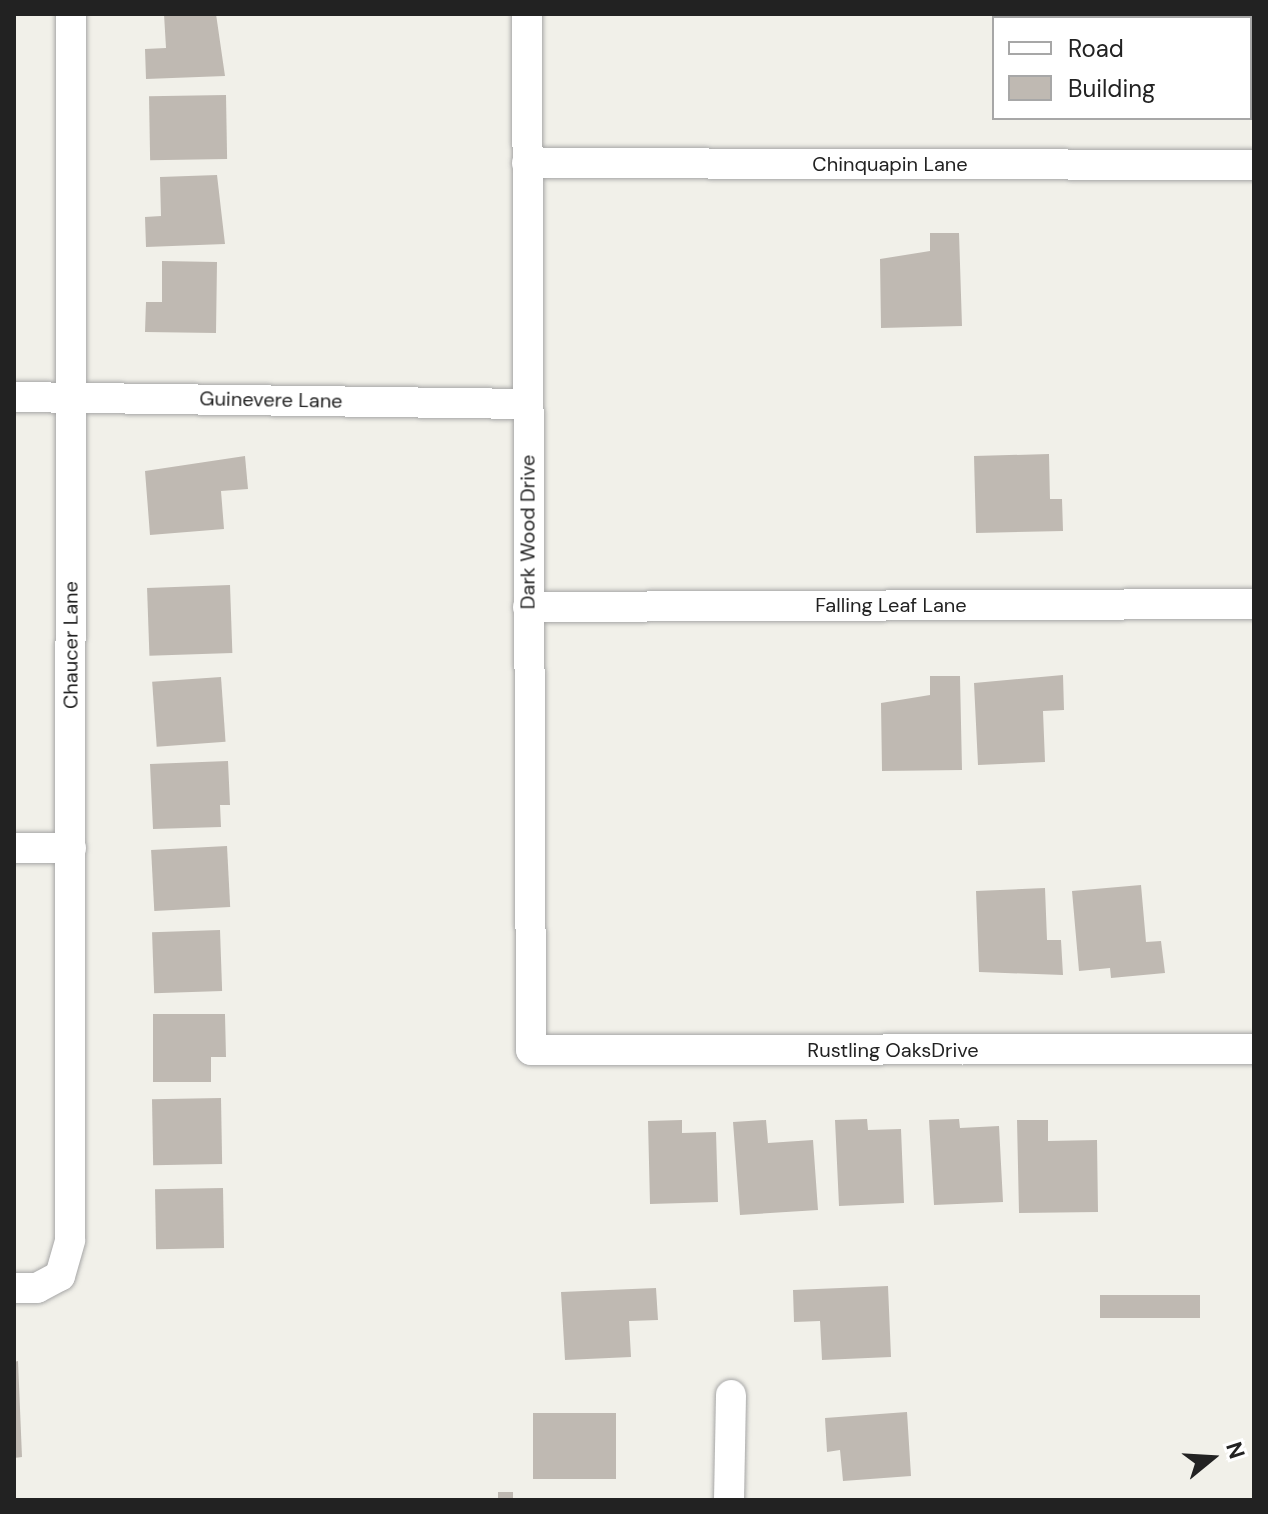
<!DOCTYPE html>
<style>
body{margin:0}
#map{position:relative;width:1268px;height:1514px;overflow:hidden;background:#f1f0e9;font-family:"DM Sans",sans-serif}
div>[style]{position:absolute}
.building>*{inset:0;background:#bfb9b2;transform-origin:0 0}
.roads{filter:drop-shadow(0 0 2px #a6a6a6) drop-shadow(0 0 2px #a6a6a6)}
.street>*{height:30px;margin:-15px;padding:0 15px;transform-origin:15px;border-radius:15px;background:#fff}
span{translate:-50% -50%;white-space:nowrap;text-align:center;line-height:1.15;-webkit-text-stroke:7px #fff;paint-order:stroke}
.street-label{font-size:20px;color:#222}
.frame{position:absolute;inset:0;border:16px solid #222;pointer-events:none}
.legend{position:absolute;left:992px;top:16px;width:260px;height:104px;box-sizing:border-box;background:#fff;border:2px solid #a7a7a7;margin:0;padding:10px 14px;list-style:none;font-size:24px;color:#222}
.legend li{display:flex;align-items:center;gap:16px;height:40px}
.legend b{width:40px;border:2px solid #a7a7a7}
.north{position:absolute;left:1172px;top:1418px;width:80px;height:80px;-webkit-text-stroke:6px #fff;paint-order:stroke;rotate:72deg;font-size:22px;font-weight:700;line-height:32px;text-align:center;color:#222}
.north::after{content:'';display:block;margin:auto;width:28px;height:36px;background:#222;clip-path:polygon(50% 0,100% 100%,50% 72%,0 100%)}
</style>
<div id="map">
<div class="building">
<i style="clip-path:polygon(164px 14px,216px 14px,225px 76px,146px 79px,145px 49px,166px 48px)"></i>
<i style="left:226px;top:95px;width:64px;height:77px;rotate:89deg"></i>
<i style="clip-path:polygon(217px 175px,225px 244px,146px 247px,145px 217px,161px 216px,160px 177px)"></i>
<i style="clip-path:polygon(930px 233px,959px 233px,962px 326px,881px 328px,880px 259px,930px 251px)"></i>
<i style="clip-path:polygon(162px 261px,217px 262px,216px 333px,145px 332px,146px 302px,162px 302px)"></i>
<i style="clip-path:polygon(1049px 454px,1050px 499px,1062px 499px,1063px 531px,976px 533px,974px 456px)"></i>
<i style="clip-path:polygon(245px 456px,248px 489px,221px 491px,224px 529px,150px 535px,145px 471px)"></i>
<i style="left:230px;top:585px;width:68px;height:83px;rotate:88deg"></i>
<i style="clip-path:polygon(1063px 675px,1064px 710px,1043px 711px,1045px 762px,978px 765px,974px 683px)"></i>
<i style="clip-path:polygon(930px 676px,960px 676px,962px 770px,882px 771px,881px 703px,930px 695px)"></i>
<i style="left:221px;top:677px;width:65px;height:69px;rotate:86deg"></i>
<i style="clip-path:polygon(228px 761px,230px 805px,220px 805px,221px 827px,153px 829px,150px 764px)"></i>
<i style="left:227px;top:846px;width:61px;height:76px;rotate:87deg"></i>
<i style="clip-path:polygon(1141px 885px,1146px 942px,1161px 941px,1165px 973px,1111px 978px,1110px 968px,1079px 971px,1072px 891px)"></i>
<i style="clip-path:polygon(1045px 888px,1047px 940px,1061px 940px,1063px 975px,979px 972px,976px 891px)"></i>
<i style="left:220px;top:930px;width:61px;height:68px;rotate:88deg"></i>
<i style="clip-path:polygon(153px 1014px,225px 1014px,226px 1057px,211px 1057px,211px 1082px,153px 1082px)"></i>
<i style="left:221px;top:1098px;width:66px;height:69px;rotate:89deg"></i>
<i style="clip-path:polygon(867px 1119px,868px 1130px,901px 1129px,904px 1203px,839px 1206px,835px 1120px)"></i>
<i style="clip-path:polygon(959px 1119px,960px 1128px,999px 1126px,1003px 1202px,934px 1205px,929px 1120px)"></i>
<i style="clip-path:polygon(682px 1120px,682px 1133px,716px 1132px,718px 1202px,650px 1204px,648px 1121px)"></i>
<i style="clip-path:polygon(766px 1120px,768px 1143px,813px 1140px,818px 1210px,740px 1215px,733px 1122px)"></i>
<i style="clip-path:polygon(1017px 1120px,1048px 1120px,1048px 1141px,1097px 1140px,1098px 1212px,1019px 1213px)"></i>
<i style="left:223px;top:1188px;width:60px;height:68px;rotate:89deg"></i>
<i style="clip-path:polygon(888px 1286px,891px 1357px,822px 1360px,820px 1321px,794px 1322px,793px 1290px)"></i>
<i style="clip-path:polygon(656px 1288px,658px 1320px,629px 1321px,631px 1357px,565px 1360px,561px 1292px)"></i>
<i style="left:1100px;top:1295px;width:100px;height:23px"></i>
<i style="clip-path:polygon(18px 1361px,22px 1457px,14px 1458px,14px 1362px)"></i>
<i style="clip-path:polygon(907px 1412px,911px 1476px,843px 1481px,840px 1450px,827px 1452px,825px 1418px)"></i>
<i style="left:533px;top:1413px;width:83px;height:66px"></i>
<i style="left:498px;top:1492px;width:15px;height:8px"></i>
</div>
<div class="roads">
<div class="street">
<i style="left:527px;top:14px;width:1036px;rotate:89.78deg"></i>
<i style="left:531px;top:1050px;width:723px;rotate:-0.08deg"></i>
<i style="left:527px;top:163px;width:727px;rotate:0.16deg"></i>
<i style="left:14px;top:397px;width:513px;rotate:0.78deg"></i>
<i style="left:528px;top:607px;width:726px;rotate:-0.24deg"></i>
<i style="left:14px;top:848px;width:57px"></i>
<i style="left:14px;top:1288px;width:23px"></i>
<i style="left:37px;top:1288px;width:26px;rotate:-28deg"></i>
<i style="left:60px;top:1276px;width:37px;rotate:-74deg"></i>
<i style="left:70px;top:1240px;width:1226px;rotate:-89.95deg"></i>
<i style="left:729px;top:1500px;width:105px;rotate:-88.9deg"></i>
</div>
</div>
<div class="street-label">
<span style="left:890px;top:164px">Chinquapin Lane</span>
<span style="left:271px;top:400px;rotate:1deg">Guinevere Lane</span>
<span style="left:528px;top:532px;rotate:-90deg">Dark Wood Drive</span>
<span style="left:891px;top:605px">Falling Leaf Lane</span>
<span style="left:71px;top:645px;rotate:-90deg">Chaucer Lane</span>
<span style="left:893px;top:1050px">Rustling OaksDrive</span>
</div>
<div class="frame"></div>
<ul class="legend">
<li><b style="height:10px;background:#fff"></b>Road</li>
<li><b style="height:22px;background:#bfb9b2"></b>Building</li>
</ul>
<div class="north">N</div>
</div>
